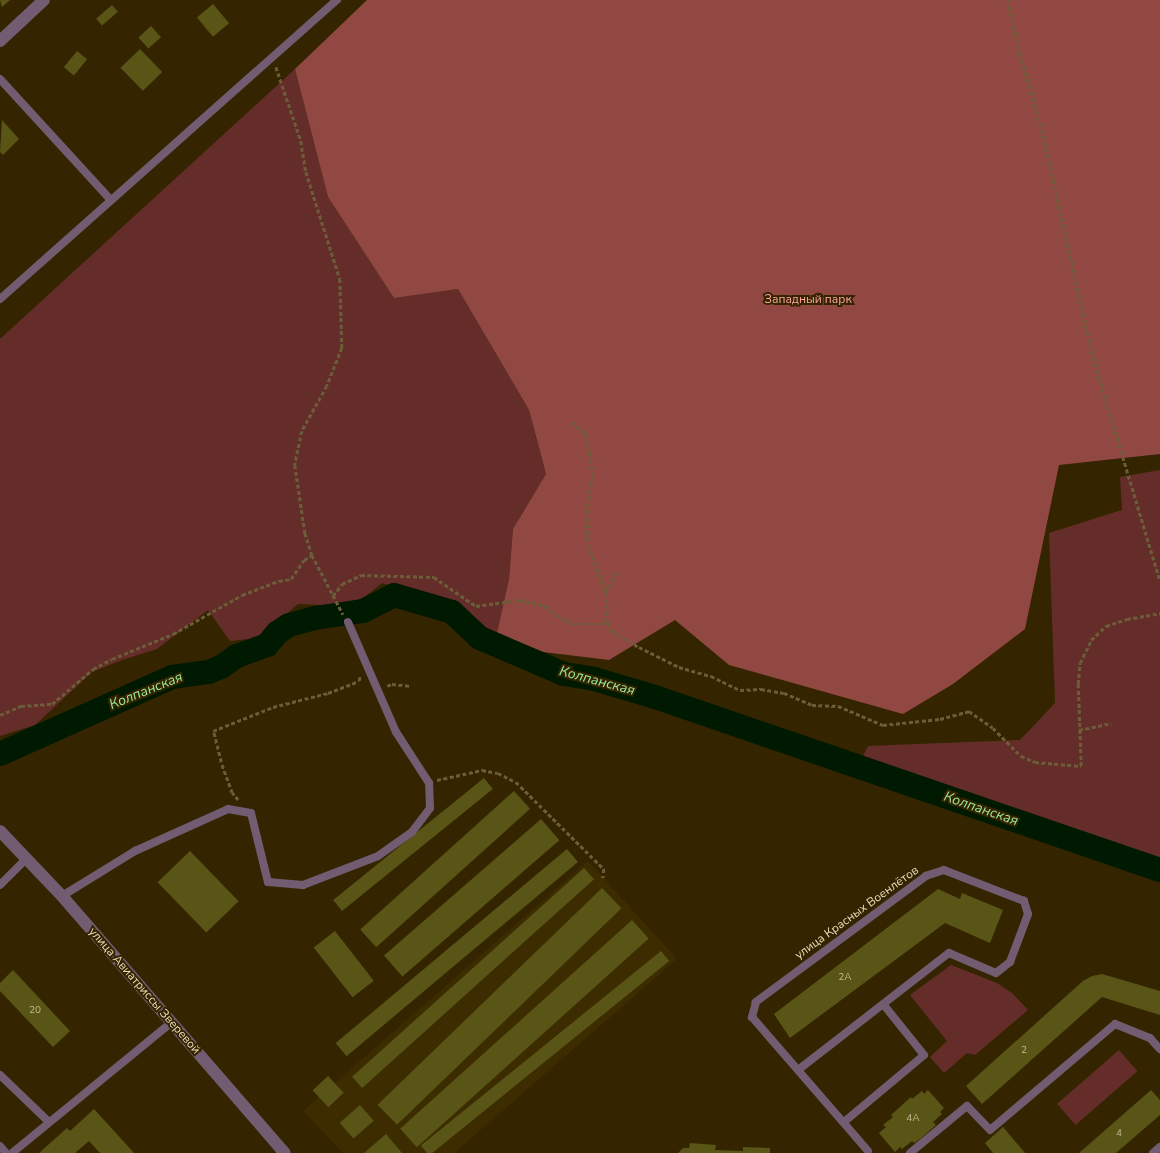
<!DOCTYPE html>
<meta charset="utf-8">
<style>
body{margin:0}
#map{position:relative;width:1160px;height:1153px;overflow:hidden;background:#342500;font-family:"Nunito Sans",sans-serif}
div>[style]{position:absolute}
.built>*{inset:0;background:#3d2c00}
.green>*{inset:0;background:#652d29;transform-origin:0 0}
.forest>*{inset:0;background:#924842}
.river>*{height:24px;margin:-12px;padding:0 12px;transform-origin:12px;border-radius:12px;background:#001901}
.building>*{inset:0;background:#595516;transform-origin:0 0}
.path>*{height:2.5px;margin-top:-1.25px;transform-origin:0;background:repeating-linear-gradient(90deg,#6c5d39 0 4px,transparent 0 6.5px)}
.service>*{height:8px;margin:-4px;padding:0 4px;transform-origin:4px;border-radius:4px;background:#715c72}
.minor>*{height:12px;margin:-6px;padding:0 6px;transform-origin:6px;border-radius:6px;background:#715c72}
span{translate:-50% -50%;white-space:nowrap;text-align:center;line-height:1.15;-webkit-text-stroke:4px #342500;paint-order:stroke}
.number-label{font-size:10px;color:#c7bb92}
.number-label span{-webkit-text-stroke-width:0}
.park-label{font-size:12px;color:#fca49c}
.street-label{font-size:12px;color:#ecddbc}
.water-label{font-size:14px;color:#9aeb9e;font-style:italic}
</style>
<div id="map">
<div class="built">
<i style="clip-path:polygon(588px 861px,677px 959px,454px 1153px,343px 1153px,303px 1111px)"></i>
</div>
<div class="green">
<i style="clip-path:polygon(295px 69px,328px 197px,394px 298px,458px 289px,529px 410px,546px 474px,513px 529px,509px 579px,494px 646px,453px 607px,382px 583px,353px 606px,298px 604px,258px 638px,230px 641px,208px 610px,157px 649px,122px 660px,92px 672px,35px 725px,0 736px,0 339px)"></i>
<i style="clip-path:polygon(1160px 470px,1160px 862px,861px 760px,868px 746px,1020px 740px,1055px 703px,1049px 533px,1122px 510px,1120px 477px)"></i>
<i style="clip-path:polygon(951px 965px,997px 983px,1012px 993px,1028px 1010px,975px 1055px,967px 1053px,944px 1073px,930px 1057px,947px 1041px,910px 995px)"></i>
<i style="left:1119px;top:1050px;width:28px;height:82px;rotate:49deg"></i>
</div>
<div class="forest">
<i style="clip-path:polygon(367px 0,1160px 0,1160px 454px,1059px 465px,1025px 629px,953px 684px,903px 714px,729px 665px,675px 620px,609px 660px,494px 646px,509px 579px,513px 529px,546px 474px,529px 410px,458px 289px,394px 298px,328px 197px,295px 69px)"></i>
</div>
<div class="river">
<i style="left:0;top:754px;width:188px;rotate:-24.1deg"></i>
<i style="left:172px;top:677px;width:37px;rotate:-8deg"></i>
<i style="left:209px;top:672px;width:13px;rotate:-23deg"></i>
<i style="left:221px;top:667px;width:19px;rotate:-35deg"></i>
<i style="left:237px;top:656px;width:32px;rotate:-20deg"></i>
<i style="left:267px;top:645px;width:16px;rotate:-50deg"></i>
<i style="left:277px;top:633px;width:14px;rotate:-34deg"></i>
<i style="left:289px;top:625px;width:27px;rotate:-15deg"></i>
<i style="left:315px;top:618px;width:49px;rotate:-8.3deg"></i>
<i style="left:363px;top:611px;width:35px;rotate:-27deg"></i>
<i style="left:394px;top:595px;width:60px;rotate:16.3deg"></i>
<i style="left:452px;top:612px;width:38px;rotate:43deg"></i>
<i style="left:480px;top:638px;width:91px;rotate:23.2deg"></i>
<i style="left:564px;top:674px;width:30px;rotate:9deg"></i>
<i style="left:594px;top:679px;width:64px;rotate:16.4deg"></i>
<i style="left:655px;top:697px;width:534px;rotate:18.91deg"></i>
</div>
<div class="building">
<i style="clip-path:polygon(0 0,10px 0,2px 7px)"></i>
<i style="left:213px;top:4px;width:25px;height:21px;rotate:50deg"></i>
<i style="left:112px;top:5px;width:9px;height:21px;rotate:49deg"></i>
<i style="left:151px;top:26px;width:15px;height:17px;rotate:48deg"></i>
<i style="left:140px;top:49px;width:32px;height:27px;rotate:46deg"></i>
<i style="left:77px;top:51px;width:13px;height:21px;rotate:39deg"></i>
<i style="clip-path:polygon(2px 120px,19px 139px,3px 155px,0 152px)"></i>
<i style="left:484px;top:778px;width:14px;height:194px;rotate:51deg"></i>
<i style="left:514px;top:791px;width:24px;height:207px;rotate:48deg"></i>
<i style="left:541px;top:819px;width:28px;height:208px;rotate:49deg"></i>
<i style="left:567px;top:849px;width:17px;height:302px;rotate:50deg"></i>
<i style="left:190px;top:851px;width:70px;height:45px;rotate:46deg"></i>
<i style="left:584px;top:868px;width:15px;height:312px;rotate:48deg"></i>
<i style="left:602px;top:888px;width:28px;height:312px;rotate:46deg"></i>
<i style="clip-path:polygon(938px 889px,960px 899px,962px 893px,1003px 910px,990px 943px,945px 923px,790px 1038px,774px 1014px)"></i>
<i style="left:632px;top:920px;width:25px;height:312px;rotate:48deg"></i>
<i style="left:335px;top:931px;width:63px;height:27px;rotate:52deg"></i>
<i style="left:661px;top:951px;width:13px;height:309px;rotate:51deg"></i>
<i style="clip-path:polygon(13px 970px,70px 1031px,53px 1047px,0 991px,0 983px)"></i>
<i style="clip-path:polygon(1102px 974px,1160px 991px,1160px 1015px,1102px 997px,982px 1104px,966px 1086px,1083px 981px,1092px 976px)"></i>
<i style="left:328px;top:1076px;width:23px;height:21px;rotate:47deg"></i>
<i style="clip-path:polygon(928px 1090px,944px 1108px,940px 1112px,942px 1114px,933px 1122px,936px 1125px,920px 1139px,914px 1143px,912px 1141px,902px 1149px,900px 1147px,895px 1152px,879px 1133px,886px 1127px,883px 1125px,893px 1117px,891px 1115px,911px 1097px,912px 1099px,922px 1091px,924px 1094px)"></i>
<i style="clip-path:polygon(1151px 1090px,1160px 1100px,1160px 1115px,1116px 1153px,1079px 1153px)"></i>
<i style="left:360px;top:1105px;width:21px;height:27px;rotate:49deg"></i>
<i style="clip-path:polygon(94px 1109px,134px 1153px,100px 1153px,89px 1141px,75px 1153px,39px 1153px,67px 1128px,70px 1131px)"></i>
<i style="clip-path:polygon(1003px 1127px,1025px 1153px,993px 1153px,985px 1143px)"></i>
<i style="clip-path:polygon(386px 1134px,402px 1153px,364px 1153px)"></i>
<i style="clip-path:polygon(690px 1143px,716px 1145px,715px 1150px,743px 1151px,743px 1147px,770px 1148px,770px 1153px,678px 1153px,683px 1148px,689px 1148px)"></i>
</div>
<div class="path">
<i style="left:1008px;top:0;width:55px;rotate:77.5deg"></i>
<i style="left:1020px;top:54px;width:78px;rotate:73.7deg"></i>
<i style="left:1042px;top:129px;width:234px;rotate:77.4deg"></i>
<i style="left:1093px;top:357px;width:233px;rotate:73.3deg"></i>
<i style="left:276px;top:67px;width:78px;rotate:71.3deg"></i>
<i style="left:301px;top:141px;width:31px;rotate:81deg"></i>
<i style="left:306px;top:172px;width:112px;rotate:72.4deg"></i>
<i style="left:340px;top:279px;width:69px;rotate:88.3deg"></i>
<i style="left:342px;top:348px;width:41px;rotate:111.5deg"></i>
<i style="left:327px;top:386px;width:51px;rotate:119.1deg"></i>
<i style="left:302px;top:431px;width:35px;rotate:102deg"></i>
<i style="left:295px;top:465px;width:69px;rotate:81.6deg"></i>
<i style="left:305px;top:533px;width:23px;rotate:72deg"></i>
<i style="left:312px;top:555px;width:67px;rotate:62.3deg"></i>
<i style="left:572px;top:422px;width:17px;rotate:40deg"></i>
<i style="left:585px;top:433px;width:21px;rotate:76deg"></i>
<i style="left:590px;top:453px;width:24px;rotate:83deg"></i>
<i style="left:593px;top:477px;width:35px;rotate:100deg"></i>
<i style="left:587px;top:511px;width:33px;rotate:88deg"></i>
<i style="left:588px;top:544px;width:52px;rotate:69.8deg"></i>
<i style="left:333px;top:596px;width:15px;rotate:-53deg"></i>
<i style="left:342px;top:584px;width:21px;rotate:-25deg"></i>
<i style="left:361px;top:575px;width:73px;rotate:1.6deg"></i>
<i style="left:434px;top:577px;width:51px;rotate:34.6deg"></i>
<i style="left:476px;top:606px;width:43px;rotate:-7.9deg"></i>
<i style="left:519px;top:600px;width:27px;rotate:13deg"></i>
<i style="left:545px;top:606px;width:13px;rotate:42deg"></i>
<i style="left:555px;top:615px;width:21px;rotate:25deg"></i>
<i style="left:574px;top:624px;width:25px"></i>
<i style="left:599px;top:624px;width:8px;rotate:-14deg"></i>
<i style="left:607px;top:622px;width:10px;rotate:61deg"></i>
<i style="left:612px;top:631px;width:31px;rotate:31deg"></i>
<i style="left:639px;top:647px;width:45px;rotate:26.6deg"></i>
<i style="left:679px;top:667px;width:33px;rotate:16deg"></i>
<i style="left:711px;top:676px;width:32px;rotate:26deg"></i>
<i style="left:740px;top:690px;width:21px;rotate:-3deg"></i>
<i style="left:761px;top:689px;width:23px;rotate:10deg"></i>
<i style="left:784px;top:693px;width:30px;rotate:23deg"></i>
<i style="left:812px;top:705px;width:26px;rotate:2deg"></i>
<i style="left:838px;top:706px;width:49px;rotate:22.9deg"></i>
<i style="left:883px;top:725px;width:57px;rotate:-6deg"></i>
<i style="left:940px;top:719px;width:30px;rotate:-15deg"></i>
<i style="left:969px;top:711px;width:29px;rotate:35deg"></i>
<i style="left:993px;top:728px;width:40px;rotate:45deg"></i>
<i style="left:1021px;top:756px;width:15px;rotate:23deg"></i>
<i style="left:1035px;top:762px;width:46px;rotate:5deg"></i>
<i style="left:1081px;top:766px;width:82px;rotate:-92.1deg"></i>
<i style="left:1078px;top:684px;width:21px;rotate:-85deg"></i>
<i style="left:1080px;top:663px;width:25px;rotate:-64deg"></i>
<i style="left:1091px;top:640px;width:21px;rotate:-43deg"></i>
<i style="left:1106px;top:626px;width:22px;rotate:-18deg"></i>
<i style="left:1127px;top:619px;width:34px;rotate:-10deg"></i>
<i style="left:607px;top:622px;width:29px;rotate:-92deg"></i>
<i style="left:606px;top:593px;width:24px;rotate:-62deg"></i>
<i style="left:387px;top:686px;width:5px;rotate:-22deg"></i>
<i style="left:392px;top:684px;width:18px;rotate:6deg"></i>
<i style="left:0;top:715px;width:23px;rotate:-23deg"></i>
<i style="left:21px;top:706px;width:31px;rotate:-4deg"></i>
<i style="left:52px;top:704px;width:54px;rotate:-40.5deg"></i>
<i style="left:93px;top:669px;width:21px;rotate:-28deg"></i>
<i style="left:112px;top:659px;width:66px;rotate:-22.3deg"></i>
<i style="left:173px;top:634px;width:79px;rotate:-29.5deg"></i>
<i style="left:242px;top:595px;width:40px;rotate:-21deg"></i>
<i style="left:279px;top:581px;width:12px;rotate:-9deg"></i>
<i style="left:291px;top:579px;width:23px;rotate:-56deg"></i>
<i style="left:304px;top:560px;width:9px;rotate:-32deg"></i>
<i style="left:1079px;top:730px;width:33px;rotate:-12deg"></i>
<i style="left:437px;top:780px;width:46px;rotate:-12.5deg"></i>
<i style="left:482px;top:770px;width:16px;rotate:11deg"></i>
<i style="left:498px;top:773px;width:20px;rotate:27deg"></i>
<i style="left:516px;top:782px;width:124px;rotate:44.7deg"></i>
<i style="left:604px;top:869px;width:9px;rotate:96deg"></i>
<i style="left:238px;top:800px;width:9px;rotate:-131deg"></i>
<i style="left:232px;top:793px;width:33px;rotate:-110deg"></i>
<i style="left:221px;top:762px;width:32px;rotate:-104deg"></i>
<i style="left:213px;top:731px;width:65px;rotate:-21.8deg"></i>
<i style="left:273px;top:707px;width:57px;rotate:-14.3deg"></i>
<i style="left:328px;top:693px;width:33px;rotate:-21deg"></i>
<i style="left:359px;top:681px;width:6px;rotate:-81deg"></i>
</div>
<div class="service">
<i style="left:0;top:79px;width:163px;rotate:47.5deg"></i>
<i style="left:0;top:299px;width:451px;rotate:-41.6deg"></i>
<i style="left:0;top:885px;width:38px;rotate:-45deg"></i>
<i style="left:62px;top:896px;width:86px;rotate:-31.7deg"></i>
<i style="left:135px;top:851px;width:102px;rotate:-24.3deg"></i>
<i style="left:228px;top:809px;width:23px;rotate:10deg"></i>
<i style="left:251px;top:813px;width:71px;rotate:76.2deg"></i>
<i style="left:268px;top:882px;width:35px;rotate:5deg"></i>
<i style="left:303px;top:885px;width:80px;rotate:-21.1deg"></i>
<i style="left:378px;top:856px;width:42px;rotate:-35.2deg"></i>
<i style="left:412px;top:832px;width:30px;rotate:-53deg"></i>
<i style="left:430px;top:808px;width:25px;rotate:-92deg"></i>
<i style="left:429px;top:783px;width:61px;rotate:-122.9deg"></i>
<i style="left:396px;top:732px;width:120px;rotate:-113.6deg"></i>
<i style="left:798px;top:1070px;width:191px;rotate:-37.8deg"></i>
<i style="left:949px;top:953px;width:51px;rotate:23.1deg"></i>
<i style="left:996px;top:973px;width:18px;rotate:-38deg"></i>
<i style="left:1010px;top:962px;width:51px;rotate:-69.4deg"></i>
<i style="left:1028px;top:914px;width:14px;rotate:-107deg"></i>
<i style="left:1024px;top:901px;width:86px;rotate:-158.8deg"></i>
<i style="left:944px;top:870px;width:19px;rotate:162deg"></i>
<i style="left:926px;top:876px;width:212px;rotate:143.5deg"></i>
<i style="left:756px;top:1002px;width:16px;rotate:105deg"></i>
<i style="left:752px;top:1017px;width:177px;rotate:49.1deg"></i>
<i style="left:0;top:1075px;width:68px;rotate:43.8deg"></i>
<i style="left:844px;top:1122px;width:104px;rotate:-39.9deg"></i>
<i style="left:924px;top:1055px;width:65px;rotate:-128.8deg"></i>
<i style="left:0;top:1146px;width:9px;rotate:49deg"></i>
<i style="left:12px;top:1153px;width:205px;rotate:-39.3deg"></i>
<i style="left:910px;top:1153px;width:74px;rotate:-39.5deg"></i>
<i style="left:967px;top:1106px;width:33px;rotate:46deg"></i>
<i style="left:990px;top:1130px;width:164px;rotate:-40.3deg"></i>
<i style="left:1115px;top:1024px;width:38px;rotate:22deg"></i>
<i style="left:1150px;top:1038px;width:15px;rotate:48deg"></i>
<i style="left:1153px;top:1153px;width:9px;rotate:-41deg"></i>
</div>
<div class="minor">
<i style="left:0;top:41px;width:60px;rotate:-43deg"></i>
<i style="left:0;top:831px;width:90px;rotate:46.4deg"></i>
<i style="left:62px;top:896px;width:340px;rotate:49.1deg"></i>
</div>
<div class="number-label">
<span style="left:845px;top:978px">2А</span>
<span style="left:35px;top:1011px">20</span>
<span style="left:1024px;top:1051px">2</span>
<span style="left:913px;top:1119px">4А</span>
<span style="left:1119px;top:1134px">4</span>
</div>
<div class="park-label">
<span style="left:808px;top:300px">Западный парк</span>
</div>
<div class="street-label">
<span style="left:857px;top:913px;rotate:-36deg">улица Красных Военлётов</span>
<span style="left:144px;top:991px;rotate:49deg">улица Авиатриссы Зверевой</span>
</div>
<div class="water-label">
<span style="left:597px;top:681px;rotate:15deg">Колпанская</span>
<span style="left:146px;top:691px;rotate:-22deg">Колпанская</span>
<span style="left:981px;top:809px;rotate:19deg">Колпанская</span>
</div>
</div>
